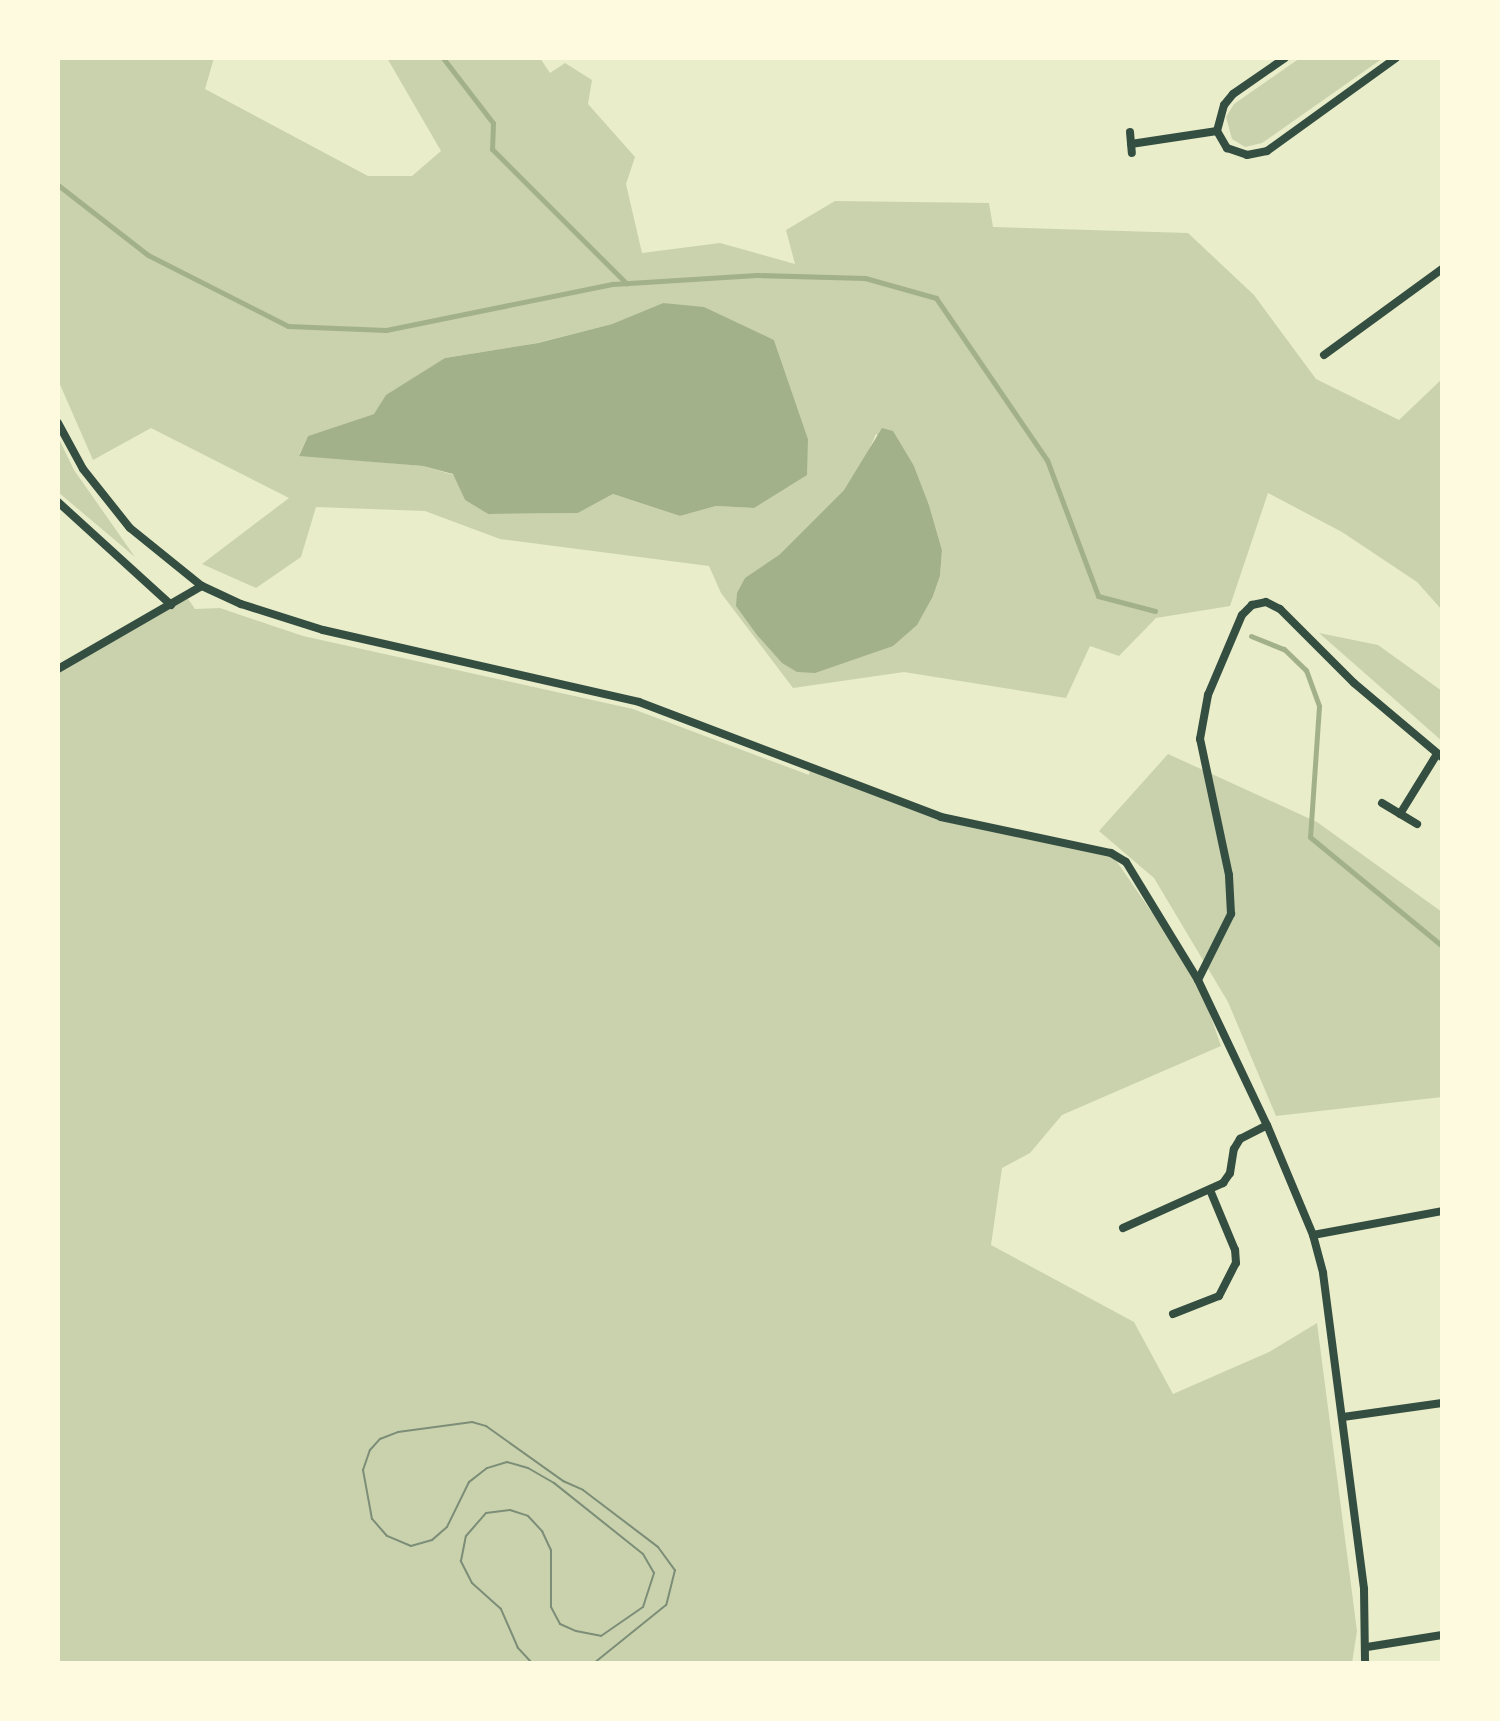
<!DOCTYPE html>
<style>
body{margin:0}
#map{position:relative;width:1500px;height:1721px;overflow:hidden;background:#e9edc9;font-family:Arial,sans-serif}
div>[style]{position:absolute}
.green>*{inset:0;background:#cad2ad}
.water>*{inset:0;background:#a3b18a}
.stream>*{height:5px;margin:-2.5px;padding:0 2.5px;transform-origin:2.5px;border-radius:2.5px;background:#a3b18a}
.minor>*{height:8px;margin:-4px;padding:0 4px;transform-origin:4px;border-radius:4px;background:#344e41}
.tram>*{height:2px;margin:-1px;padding:0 1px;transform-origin:1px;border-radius:1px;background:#7c8e77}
span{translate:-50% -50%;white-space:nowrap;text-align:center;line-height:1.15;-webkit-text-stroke:6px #fefae0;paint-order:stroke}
.frame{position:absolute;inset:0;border:60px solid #fefae0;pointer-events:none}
</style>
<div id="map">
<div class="green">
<i style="clip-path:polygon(evenodd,58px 58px,214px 58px,205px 89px,368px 176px,412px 176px,441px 151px,387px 58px,540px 58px,550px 73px,565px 63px,592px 80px,588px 104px,635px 157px,626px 184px,642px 253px,720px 243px,795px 264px,786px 230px,835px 201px,989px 203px,993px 227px,1188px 233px,1254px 295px,1316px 379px,1399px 420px,1442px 379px,1442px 610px,1417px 582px,1342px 532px,1268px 493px,1230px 606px,1156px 618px,1119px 656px,1090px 646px,1066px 698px,904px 672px,793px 688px,721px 593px,709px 566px,500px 539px,425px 511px,316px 507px,301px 557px,256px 588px,202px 564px,289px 498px,151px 428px,93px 460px,58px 380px,58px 58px,663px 303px,740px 325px,774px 340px,808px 439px,754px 508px,716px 506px,680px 516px,613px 494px,578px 513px,488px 514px,465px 500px,454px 475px,423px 466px,299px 455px,308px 436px,374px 414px,445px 358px,537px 343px,612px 324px,663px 303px,58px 58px,876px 434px,914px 466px,929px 505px,942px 550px,940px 576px,933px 596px,779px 555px,844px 490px,865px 459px,876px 434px)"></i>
<i style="clip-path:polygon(1300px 58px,1383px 58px,1262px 143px,1245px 147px,1232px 139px,1226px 117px,1234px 104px)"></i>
<i style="clip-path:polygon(58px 437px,74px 470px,135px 557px,58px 492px)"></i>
<i style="clip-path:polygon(186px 596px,195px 609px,220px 608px,303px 636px,633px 709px,809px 775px,810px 768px,941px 817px,1111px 853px,1198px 980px,1221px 1046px,1062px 1115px,1030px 1153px,1002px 1168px,991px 1245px,1134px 1322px,1173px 1394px,1269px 1352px,1317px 1323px,1357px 1631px,1352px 1663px,58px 1663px,58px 670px)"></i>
<i style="clip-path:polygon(1319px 633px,1378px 645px,1442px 691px,1442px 741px)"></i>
<i style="clip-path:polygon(1168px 754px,1317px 822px,1442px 912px,1442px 1097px,1276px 1116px,1228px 1002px,1154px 878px,1099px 831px)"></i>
</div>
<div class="water">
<i style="clip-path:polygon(663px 303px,704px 307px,774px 340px,808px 439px,807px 475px,754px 508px,716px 506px,680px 516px,613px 494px,578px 513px,488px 514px,465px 500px,453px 474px,423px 466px,299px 456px,308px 436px,374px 414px,386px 395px,445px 358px,538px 343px,612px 324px)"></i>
<i style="clip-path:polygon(882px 428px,893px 431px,914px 466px,929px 505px,942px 550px,940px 576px,933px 596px,917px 625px,893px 646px,815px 673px,797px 672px,782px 663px,757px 635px,736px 606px,737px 593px,745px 578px,779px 555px,844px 490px)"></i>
</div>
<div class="stream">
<i style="left:443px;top:58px;width:82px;rotate:52.4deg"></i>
<i style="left:493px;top:123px;width:26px;rotate:92deg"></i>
<i style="left:492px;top:149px;width:190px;rotate:45deg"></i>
<i style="left:58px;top:185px;width:114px;rotate:37.9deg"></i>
<i style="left:148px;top:255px;width:157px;rotate:26.9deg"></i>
<i style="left:288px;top:326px;width:98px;rotate:2.3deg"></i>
<i style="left:386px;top:330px;width:232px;rotate:-11.5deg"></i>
<i style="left:613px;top:284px;width:144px;rotate:-3.6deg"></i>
<i style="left:757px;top:275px;width:108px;rotate:1.6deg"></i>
<i style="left:865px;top:278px;width:74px;rotate:15.7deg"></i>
<i style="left:936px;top:298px;width:196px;rotate:55.6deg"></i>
<i style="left:1047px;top:460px;width:145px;rotate:69.4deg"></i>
<i style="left:1098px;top:596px;width:59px;rotate:14.7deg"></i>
<i style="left:1251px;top:636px;width:35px;rotate:22deg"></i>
<i style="left:1284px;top:649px;width:30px;rotate:44deg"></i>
<i style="left:1306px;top:670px;width:38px;rotate:70deg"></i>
<i style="left:1319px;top:706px;width:131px;rotate:93.9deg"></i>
<i style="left:1310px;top:837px;width:171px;rotate:39.5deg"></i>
</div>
<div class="minor">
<i style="left:1285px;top:58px;width:63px;rotate:145.3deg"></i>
<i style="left:1233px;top:94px;width:14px;rotate:129deg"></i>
<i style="left:1224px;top:105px;width:27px;rotate:105deg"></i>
<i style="left:1217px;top:131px;width:20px;rotate:60deg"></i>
<i style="left:1227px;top:148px;width:21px;rotate:19deg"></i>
<i style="left:1247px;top:155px;width:20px;rotate:-11deg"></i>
<i style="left:1267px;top:151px;width:159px;rotate:-35.8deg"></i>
<i style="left:1130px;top:132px;width:21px;rotate:85deg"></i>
<i style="left:1131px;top:144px;width:87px;rotate:-8.6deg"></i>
<i style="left:1324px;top:355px;width:146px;rotate:-36.1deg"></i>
<i style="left:58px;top:423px;width:52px;rotate:61.5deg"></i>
<i style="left:83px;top:469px;width:75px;rotate:51.5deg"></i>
<i style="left:130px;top:528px;width:92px;rotate:38.9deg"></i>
<i style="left:202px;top:586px;width:43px;rotate:24.8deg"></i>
<i style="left:241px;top:604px;width:86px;rotate:17.6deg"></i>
<i style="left:323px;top:630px;width:324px;rotate:12.8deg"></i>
<i style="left:639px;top:702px;width:323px;rotate:20.8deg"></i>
<i style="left:941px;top:817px;width:174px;rotate:12deg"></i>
<i style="left:1111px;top:853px;width:17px;rotate:31deg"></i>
<i style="left:1126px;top:862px;width:138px;rotate:58.6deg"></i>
<i style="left:1198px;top:980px;width:161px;rotate:64.6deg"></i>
<i style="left:1267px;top:1125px;width:119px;rotate:67.3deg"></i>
<i style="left:1313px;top:1235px;width:39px;rotate:75deg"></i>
<i style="left:1323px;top:1273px;width:319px;rotate:82.6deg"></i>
<i style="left:1364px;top:1589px;width:74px;rotate:89.2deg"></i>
<i style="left:58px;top:502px;width:153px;rotate:42.3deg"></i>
<i style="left:58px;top:669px;width:166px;rotate:-30deg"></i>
<i style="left:1382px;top:803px;width:41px;rotate:31deg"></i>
<i style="left:1400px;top:814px;width:70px;rotate:-58.3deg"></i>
<i style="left:1198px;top:980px;width:74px;rotate:-63.4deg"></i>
<i style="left:1231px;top:914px;width:39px;rotate:-93deg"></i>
<i style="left:1229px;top:875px;width:139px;rotate:-102deg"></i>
<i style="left:1200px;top:739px;width:45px;rotate:-79.7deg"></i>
<i style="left:1208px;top:695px;width:87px;rotate:-67deg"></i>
<i style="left:1242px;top:615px;width:14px;rotate:-45deg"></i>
<i style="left:1252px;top:605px;width:14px;rotate:-12deg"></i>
<i style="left:1266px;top:602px;width:16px;rotate:27deg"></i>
<i style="left:1280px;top:609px;width:105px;rotate:45deg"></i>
<i style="left:1354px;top:683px;width:115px;rotate:40.1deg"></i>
<i style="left:1123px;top:1228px;width:110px;rotate:-24.2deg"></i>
<i style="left:1223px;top:1183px;width:12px;rotate:-55deg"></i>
<i style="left:1230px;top:1173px;width:24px;rotate:-81deg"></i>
<i style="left:1234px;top:1149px;width:12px;rotate:-59deg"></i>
<i style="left:1240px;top:1139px;width:30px;rotate:-27deg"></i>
<i style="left:1313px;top:1235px;width:131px;rotate:-10.5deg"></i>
<i style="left:1173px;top:1314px;width:49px;rotate:-21.4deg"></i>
<i style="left:1219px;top:1296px;width:37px;rotate:-63deg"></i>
<i style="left:1236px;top:1263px;width:13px;rotate:-94deg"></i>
<i style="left:1235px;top:1250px;width:65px;rotate:-112.6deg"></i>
<i style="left:1343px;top:1417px;width:100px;rotate:-8deg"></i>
<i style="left:1367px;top:1647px;width:76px;rotate:-9.1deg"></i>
</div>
<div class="tram">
<i style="left:532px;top:1663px;width:21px;rotate:-133deg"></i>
<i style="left:518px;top:1648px;width:43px;rotate:-113.6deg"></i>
<i style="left:501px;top:1609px;width:39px;rotate:-138deg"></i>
<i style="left:472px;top:1583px;width:25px;rotate:-117deg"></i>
<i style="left:461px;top:1561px;width:25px;rotate:-79deg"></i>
<i style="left:466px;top:1536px;width:30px;rotate:-49deg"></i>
<i style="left:486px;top:1513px;width:24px;rotate:-7deg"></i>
<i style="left:510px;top:1510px;width:19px;rotate:18deg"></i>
<i style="left:528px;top:1516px;width:21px;rotate:47deg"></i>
<i style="left:542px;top:1531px;width:21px;rotate:65deg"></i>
<i style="left:551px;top:1550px;width:57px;rotate:90deg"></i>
<i style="left:551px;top:1607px;width:19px;rotate:62deg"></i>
<i style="left:560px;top:1624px;width:17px;rotate:24deg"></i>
<i style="left:576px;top:1631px;width:25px;rotate:11deg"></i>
<i style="left:601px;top:1636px;width:51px;rotate:-34.6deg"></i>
<i style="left:643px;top:1607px;width:36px;rotate:-72deg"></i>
<i style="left:654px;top:1573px;width:22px;rotate:-120deg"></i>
<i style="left:643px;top:1554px;width:114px;rotate:-141.4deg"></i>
<i style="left:554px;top:1483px;width:30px;rotate:-150deg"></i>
<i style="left:528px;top:1468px;width:22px;rotate:-164deg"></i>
<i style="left:507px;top:1462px;width:21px;rotate:163deg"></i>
<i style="left:487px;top:1468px;width:23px;rotate:142deg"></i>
<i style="left:469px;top:1482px;width:50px;rotate:116.1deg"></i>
<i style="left:447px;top:1527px;width:20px;rotate:139deg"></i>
<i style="left:432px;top:1540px;width:22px;rotate:164deg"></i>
<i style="left:411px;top:1546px;width:26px;rotate:-157deg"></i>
<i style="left:387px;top:1536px;width:23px;rotate:-131deg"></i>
<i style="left:372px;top:1519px;width:50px;rotate:-100.4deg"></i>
<i style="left:363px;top:1470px;width:21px;rotate:-71deg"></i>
<i style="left:370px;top:1450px;width:15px;rotate:-48deg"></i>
<i style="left:380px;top:1439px;width:19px;rotate:-21deg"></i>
<i style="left:398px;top:1432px;width:75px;rotate:-7.7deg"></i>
<i style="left:472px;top:1422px;width:15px;rotate:16deg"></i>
<i style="left:486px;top:1426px;width:95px;rotate:35.5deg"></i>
<i style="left:563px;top:1481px;width:22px;rotate:24deg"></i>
<i style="left:583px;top:1490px;width:94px;rotate:37.2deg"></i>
<i style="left:658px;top:1547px;width:29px;rotate:54deg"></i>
<i style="left:675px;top:1570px;width:36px;rotate:104deg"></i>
<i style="left:666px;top:1605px;width:92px;rotate:141.1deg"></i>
</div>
<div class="frame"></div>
</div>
